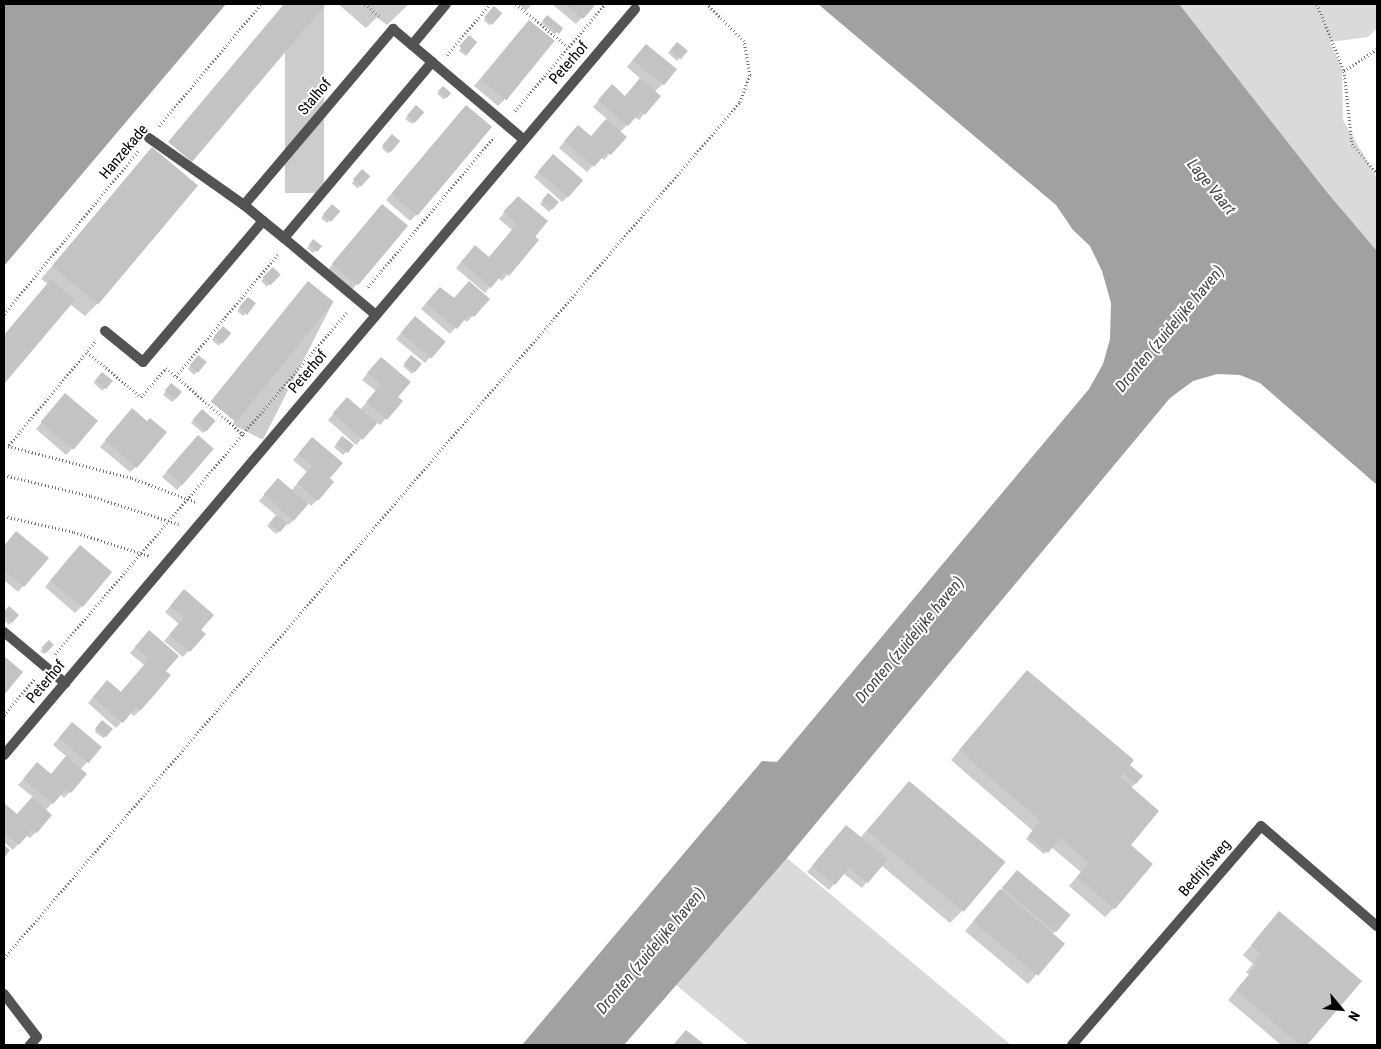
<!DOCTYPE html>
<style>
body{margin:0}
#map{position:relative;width:1381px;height:1049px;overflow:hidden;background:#fff;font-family:"Roboto Condensed",sans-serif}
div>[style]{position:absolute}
.green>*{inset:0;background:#dadada}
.water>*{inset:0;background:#a1a1a1}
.shadow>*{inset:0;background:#0003;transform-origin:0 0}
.building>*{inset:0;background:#c3c3c3;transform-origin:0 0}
.path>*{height:3px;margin-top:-1.5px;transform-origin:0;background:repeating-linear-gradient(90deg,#757575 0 1px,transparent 0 3.5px)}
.service>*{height:10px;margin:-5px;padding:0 5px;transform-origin:5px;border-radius:5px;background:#535353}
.minor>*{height:10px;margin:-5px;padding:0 5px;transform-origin:5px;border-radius:5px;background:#535353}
span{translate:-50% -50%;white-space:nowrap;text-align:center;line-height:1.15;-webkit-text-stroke:4px #fff;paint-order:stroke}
.street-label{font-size:15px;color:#000}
.water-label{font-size:16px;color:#424242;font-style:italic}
.frame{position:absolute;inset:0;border:5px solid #000;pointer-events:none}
.north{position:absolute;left:1316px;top:984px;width:50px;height:50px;-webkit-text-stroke:4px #fff;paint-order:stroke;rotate:118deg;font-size:14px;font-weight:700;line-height:20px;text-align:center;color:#000}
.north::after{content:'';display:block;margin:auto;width:18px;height:22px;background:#000;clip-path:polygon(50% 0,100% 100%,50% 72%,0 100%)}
</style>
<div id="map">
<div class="green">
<i style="clip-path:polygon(1179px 4px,1377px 4px,1377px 28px,1368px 37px,1330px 42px,1342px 69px,1343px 120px,1377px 178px,1377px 251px,1326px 191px)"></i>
<i style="clip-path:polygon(787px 858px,1011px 1045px,749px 1045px,676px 985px)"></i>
</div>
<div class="water">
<i style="clip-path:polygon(4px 4px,226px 4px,4px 266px)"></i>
<i style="clip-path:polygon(818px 4px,1179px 4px,1326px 191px,1377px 251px,1377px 485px,1260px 383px,1240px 375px,1217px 374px,1193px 381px,1170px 398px,787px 858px,624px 1045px,522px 1045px,762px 761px,777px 762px,1089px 389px,1103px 364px,1110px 339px,1111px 303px,1102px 271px,1090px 246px,1073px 230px,1056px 205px)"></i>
</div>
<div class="shadow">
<i style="left:285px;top:4px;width:39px;height:189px"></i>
<i style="clip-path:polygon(338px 4px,409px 4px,387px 25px,377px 17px,366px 28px)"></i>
<i style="clip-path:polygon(518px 4px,532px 4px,526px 11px)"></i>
<i style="clip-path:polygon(552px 4px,594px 4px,576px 24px)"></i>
<i style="left:494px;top:8px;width:8px;height:16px;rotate:40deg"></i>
<i style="left:547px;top:16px;width:18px;height:9px;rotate:41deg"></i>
<i style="clip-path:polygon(523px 27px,504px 100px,498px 106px,474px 86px)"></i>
<i style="left:469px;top:37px;width:9px;height:17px;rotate:36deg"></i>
<i style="clip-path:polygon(674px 46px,686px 51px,677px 61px,668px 53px)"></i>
<i style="clip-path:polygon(640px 51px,662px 85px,654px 92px,644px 114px,639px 120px,635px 117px,620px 132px,625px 137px,604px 160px,600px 157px,587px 172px,559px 148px,572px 132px,591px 138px,607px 119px,593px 107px,606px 92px,625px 97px,641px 79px,627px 67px)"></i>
<i style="left:443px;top:87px;width:9px;height:9px;rotate:41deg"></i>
<i style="clip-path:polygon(414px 109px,414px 122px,412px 124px,405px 119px)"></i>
<i style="clip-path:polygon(460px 113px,416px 215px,410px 221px,386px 200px)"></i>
<i style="left:392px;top:136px;width:8px;height:16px;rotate:40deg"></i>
<i style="clip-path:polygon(141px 161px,197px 186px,97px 304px,85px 316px,70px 304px,4px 382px,4px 336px,48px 284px,41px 279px)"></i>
<i style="clip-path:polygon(547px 162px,568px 196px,562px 202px,534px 177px)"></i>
<i style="left:362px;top:171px;width:8px;height:16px;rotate:40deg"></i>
<i style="clip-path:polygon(546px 197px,558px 203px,549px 212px,540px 204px)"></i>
<i style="clip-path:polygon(512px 203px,538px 240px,502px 281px,498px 278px,485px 293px,456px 268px,469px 253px,489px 258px,512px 230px,499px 219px)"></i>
<i style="clip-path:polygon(332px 205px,339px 211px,327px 223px,321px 218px)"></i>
<i style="clip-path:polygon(376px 212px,356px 285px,351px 291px,327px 271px)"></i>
<i style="clip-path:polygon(313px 241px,320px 246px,313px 253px,307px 248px)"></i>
<i style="left:273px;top:269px;width:8px;height:17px;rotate:45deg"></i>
<i style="left:302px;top:288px;width:34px;height:153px;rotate:27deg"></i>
<i style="clip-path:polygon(434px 294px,454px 300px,488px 299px,467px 322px,463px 319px,450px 334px,421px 309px)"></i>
<i style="clip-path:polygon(248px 298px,255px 304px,243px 316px,237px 311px)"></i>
<i style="clip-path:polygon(409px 324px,444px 342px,425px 363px,396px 339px)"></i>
<i style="left:223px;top:327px;width:9px;height:17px;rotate:41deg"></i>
<i style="left:411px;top:357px;width:12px;height:12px;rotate:42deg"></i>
<i style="clip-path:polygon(196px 359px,205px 362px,194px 375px,188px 369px)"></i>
<i style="clip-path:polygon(375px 364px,401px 401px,380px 425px,376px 422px,356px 445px,328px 420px,341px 405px,360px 410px,376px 391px,362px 380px)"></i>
<i style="left:102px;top:373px;width:12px;height:13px;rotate:42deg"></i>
<i style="clip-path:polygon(169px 387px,175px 399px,172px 402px,163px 395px)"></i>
<i style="clip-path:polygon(60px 401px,72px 449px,66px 455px,36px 429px)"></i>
<i style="clip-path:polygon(199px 413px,206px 431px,203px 433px,191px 423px)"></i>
<i style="clip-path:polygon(126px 416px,147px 422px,136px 467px,130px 472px,100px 447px)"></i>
<i style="clip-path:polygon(340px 440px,352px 446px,343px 455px,334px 447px)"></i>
<i style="clip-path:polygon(192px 442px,213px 449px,177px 490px,162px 477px)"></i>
<i style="clip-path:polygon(306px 445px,328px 479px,317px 500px,311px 506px,308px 503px,294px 520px,288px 525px,286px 524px,276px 534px,267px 526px,277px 516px,259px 501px,272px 486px,291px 491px,307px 472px,293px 460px)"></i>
<i style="clip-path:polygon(11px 538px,23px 586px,18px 592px,4px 580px,4px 547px)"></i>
<i style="clip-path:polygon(74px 552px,81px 607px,75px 613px,45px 587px)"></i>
<i style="clip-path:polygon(178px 597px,204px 634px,183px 657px,164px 641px,179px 624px,165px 612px)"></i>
<i style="clip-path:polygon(9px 607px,18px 615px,9px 625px,4px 620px,4px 613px)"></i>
<i style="clip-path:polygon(143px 638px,165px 671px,140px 710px,134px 716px,130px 713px,116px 728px,88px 703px,101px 688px,120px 693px,144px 665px,130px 653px)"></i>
<i style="clip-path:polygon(49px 642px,47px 652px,44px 654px,40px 651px)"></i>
<i style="clip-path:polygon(1027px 672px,1141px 777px,1131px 788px,1129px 845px,1114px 908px,1105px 917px,1069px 886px,1081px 872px,1051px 847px,1044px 854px,1026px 839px,1033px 831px,951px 760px)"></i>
<i style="left:102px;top:722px;width:11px;height:12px;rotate:38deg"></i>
<i style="clip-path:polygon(72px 723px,100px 747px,80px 770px,70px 792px,64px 798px,60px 794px,46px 810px,51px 815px,36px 832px,30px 838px,26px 835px,13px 850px,4px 842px,4px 805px,16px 816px,33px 797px,18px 785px,32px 770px,51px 775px,67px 757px,53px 745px)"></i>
<i style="clip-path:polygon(909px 782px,962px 911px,950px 923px,881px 865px,862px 888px,843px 873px,829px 890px,807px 872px,840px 832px,860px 838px)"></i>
<i style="clip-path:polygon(1012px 877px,1055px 931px,1052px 935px,1063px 944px,1028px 984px,965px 931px)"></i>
<i style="clip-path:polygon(1271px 922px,1360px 981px,1305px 1045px,1281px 1045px,1228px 1000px,1249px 975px,1246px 972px,1253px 964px,1243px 955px)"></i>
</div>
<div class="building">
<i style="clip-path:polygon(284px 4px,326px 4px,192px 162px,168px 142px)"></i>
<i style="clip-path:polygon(564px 4px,596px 4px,583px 19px)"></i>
<i style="left:494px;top:6px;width:11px;height:15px;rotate:41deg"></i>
<i style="left:547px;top:15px;width:21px;height:7px;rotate:39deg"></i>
<i style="left:529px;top:20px;width:33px;height:77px;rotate:39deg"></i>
<i style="left:469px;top:35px;width:11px;height:15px;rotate:41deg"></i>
<i style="left:677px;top:42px;width:14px;height:11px;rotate:39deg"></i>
<i style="left:646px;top:44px;width:40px;height:21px;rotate:39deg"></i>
<i style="clip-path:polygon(640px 78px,661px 96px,645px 115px,641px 111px,628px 126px,598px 100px,612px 84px,625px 96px)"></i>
<i style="clip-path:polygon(443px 86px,451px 93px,447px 98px,438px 91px)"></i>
<i style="left:416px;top:105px;width:11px;height:14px;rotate:41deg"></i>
<i style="left:466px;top:105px;width:34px;height:116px;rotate:40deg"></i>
<i style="clip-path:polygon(606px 119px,627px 137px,611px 155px,607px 152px,594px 167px,564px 141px,578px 125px,591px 136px)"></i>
<i style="left:392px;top:134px;width:11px;height:15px;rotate:41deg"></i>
<i style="left:152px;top:147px;width:60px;height:155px;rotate:40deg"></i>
<i style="left:553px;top:154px;width:40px;height:23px;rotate:41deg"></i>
<i style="left:362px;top:169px;width:11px;height:14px;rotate:41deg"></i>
<i style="left:548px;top:193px;width:14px;height:10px;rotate:39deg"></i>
<i style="clip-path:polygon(518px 196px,548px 221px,535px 237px,539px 240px,509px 276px,504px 272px,491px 288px,461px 262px,475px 245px,489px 257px,517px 224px,503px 212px)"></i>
<i style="left:332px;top:204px;width:11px;height:14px;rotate:41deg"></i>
<i style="left:382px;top:204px;width:34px;height:78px;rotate:40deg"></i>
<i style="clip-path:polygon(313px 239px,322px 246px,317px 252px,309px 245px)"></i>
<i style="left:273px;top:267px;width:11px;height:15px;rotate:45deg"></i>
<i style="clip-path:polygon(51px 279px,75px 300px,4px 384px,4px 335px)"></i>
<i style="left:308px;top:281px;width:33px;height:155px;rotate:39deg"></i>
<i style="clip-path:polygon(469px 281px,490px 299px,474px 317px,469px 314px,457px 329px,426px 303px,440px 287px,454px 298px)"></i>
<i style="clip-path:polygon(248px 297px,256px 303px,247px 315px,239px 307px)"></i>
<i style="left:415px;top:316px;width:40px;height:22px;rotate:40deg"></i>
<i style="left:223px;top:326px;width:11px;height:14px;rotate:41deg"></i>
<i style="left:198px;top:355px;width:11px;height:14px;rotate:38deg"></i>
<i style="left:411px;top:355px;width:14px;height:11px;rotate:39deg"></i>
<i style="clip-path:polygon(381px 357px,411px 382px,398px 397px,403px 401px,387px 420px,366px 402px,381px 384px,367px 373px)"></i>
<i style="left:102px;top:372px;width:14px;height:11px;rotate:39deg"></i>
<i style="left:171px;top:383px;width:14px;height:10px;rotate:39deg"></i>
<i style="left:65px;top:393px;width:43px;height:38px;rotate:40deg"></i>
<i style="left:347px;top:397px;width:40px;height:22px;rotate:41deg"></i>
<i style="clip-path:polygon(132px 408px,147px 421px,150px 418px,167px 432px,137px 468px,105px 440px)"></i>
<i style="left:202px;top:409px;width:18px;height:14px;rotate:41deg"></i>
<i style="left:198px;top:435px;width:21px;height:48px;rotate:41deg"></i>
<i style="left:342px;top:436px;width:15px;height:10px;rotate:37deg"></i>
<i style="clip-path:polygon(312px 437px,343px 463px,330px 478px,334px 482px,318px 501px,297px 483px,312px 466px,298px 454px)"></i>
<i style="left:278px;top:478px;width:40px;height:22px;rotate:41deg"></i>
<i style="left:276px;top:515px;width:14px;height:11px;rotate:39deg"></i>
<i style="clip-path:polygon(16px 531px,49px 558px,24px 587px,4px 570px,4px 546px)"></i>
<i style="left:80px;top:545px;width:42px;height:46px;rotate:40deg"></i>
<i style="clip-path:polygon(184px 589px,214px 615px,201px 630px,206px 634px,190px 652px,169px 635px,184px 617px,170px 606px)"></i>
<i style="clip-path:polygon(9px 606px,19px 615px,12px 623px,4px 615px,4px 611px)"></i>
<i style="clip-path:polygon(149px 630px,179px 656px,166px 671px,171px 675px,156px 693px,140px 711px,136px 707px,123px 723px,93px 697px,107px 680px,121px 692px,149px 659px,135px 647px)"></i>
<i style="left:49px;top:640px;width:7px;height:11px;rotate:45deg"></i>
<i style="clip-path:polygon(4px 656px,23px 672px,4px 695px)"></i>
<i style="clip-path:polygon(1027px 670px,1134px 760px,1130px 765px,1143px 776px,1136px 784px,1123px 773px,1120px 777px,1159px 811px,1131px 845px,1153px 864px,1115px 909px,1077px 877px,1089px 863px,1060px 838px,1048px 853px,1028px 836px,1040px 821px,959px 750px)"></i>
<i style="left:102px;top:720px;width:14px;height:11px;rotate:39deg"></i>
<i style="left:72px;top:722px;width:39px;height:21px;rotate:40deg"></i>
<i style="clip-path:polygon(66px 756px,87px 774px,71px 793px,66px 789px,53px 804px,23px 779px,37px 762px,51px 774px)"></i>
<i style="left:909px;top:781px;width:126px;height:65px;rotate:40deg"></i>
<i style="clip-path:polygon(32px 797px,52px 815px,37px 833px,32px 830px,19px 845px,4px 832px,4px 803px,17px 814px)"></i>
<i style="clip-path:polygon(846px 825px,888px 859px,868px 883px,849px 868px,835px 885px,812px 866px)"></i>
<i style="clip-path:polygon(4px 845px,10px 850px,4px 858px)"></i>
<i style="left:1017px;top:870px;width:70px;height:23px;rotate:40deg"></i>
<i style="left:1000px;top:889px;width:85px;height:42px;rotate:40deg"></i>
<i style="clip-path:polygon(1279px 911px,1362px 981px,1307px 1045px,1300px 1045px,1236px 990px,1257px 965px,1254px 963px,1261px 954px,1251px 945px)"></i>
<i style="clip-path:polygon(686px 1030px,705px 1045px,673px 1045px)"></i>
</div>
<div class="path">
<i style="left:365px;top:4px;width:21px;rotate:41deg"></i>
<i style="left:516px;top:4px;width:67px;rotate:39.6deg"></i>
<i style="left:1317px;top:4px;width:72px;rotate:68.1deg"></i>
<i style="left:1344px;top:71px;width:73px;rotate:83.7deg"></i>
<i style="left:1352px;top:144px;width:38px;rotate:49deg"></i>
<i style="left:447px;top:55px;width:67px;rotate:-49.9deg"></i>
<i style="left:1344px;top:71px;width:40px;rotate:-34deg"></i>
<i style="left:515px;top:111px;width:140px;rotate:-49.9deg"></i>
<i style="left:159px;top:126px;width:159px;rotate:-50.1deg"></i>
<i style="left:368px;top:287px;width:196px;rotate:-50deg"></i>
<i style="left:4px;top:314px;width:212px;rotate:-50.5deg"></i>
<i style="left:95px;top:342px;width:136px;rotate:129.9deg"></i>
<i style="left:8px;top:446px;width:128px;rotate:14.5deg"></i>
<i style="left:132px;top:478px;width:68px;rotate:20.6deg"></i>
<i style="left:87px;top:352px;width:70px;rotate:39.8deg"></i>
<i style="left:141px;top:397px;width:38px;rotate:-49deg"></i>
<i style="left:166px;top:368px;width:103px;rotate:40.7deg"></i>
<i style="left:176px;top:376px;width:159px;rotate:-50.1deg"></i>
<i style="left:4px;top:475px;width:89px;rotate:13.6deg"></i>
<i style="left:91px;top:496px;width:92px;rotate:17.7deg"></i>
<i style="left:4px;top:516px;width:72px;rotate:12.9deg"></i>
<i style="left:74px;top:532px;width:80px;rotate:17.5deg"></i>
<i style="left:55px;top:654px;width:451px;rotate:-49.5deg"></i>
<i style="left:4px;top:715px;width:48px;rotate:-50deg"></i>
<i style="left:4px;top:958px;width:1129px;rotate:-49.31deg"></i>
<i style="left:740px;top:102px;width:29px;rotate:-70deg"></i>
<i style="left:750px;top:75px;width:35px;rotate:-100deg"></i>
<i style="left:744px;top:41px;width:52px;rotate:-135deg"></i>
</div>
<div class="service">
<i style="left:412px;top:45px;width:53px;rotate:-50.3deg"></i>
<i style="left:149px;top:138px;width:116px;rotate:35.2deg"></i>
<i style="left:244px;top:205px;width:25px;rotate:40deg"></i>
<i style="left:244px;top:205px;width:231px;rotate:-49.7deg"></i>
<i style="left:393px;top:29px;width:51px;rotate:40.2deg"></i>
<i style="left:376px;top:315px;width:120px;rotate:-140.1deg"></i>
<i style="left:284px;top:238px;width:230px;rotate:-49.9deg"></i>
<i style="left:432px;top:62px;width:119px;rotate:40.2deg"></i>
<i style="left:105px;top:331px;width:49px;rotate:39.2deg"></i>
<i style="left:143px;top:362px;width:185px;rotate:-49.6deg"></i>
<i style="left:263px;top:221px;width:27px;rotate:39deg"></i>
</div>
<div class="minor">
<i style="left:4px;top:632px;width:80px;rotate:39.9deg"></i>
<i style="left:4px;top:755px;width:977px;rotate:-49.77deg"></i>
<i style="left:4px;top:994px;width:54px;rotate:52.5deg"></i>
<i style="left:37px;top:1037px;width:11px;rotate:131deg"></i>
<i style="left:1072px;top:1045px;width:289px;rotate:-49.2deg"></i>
<i style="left:1261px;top:826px;width:153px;rotate:40.8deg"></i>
</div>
<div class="street-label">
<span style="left:569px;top:63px;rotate:-49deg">Peterhof</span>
<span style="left:315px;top:97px;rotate:-50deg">Stalhof</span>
<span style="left:124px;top:152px;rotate:-50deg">Hanzekade</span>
<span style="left:308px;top:372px;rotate:-50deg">Peterhof</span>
<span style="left:46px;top:682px;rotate:-50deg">Peterhof</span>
<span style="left:1205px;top:868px;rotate:-49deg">Bedrijfsweg</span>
</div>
<div class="water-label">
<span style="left:1211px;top:187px;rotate:51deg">Lage Vaart</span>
<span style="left:1170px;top:329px;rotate:-50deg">Dronten (zuidelijke haven)</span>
<span style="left:910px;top:640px;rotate:-50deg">Dronten (zuidelijke haven)</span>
<span style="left:651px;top:951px;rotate:-50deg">Dronten (zuidelijke haven)</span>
</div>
<div class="frame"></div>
<div class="north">N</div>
</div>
